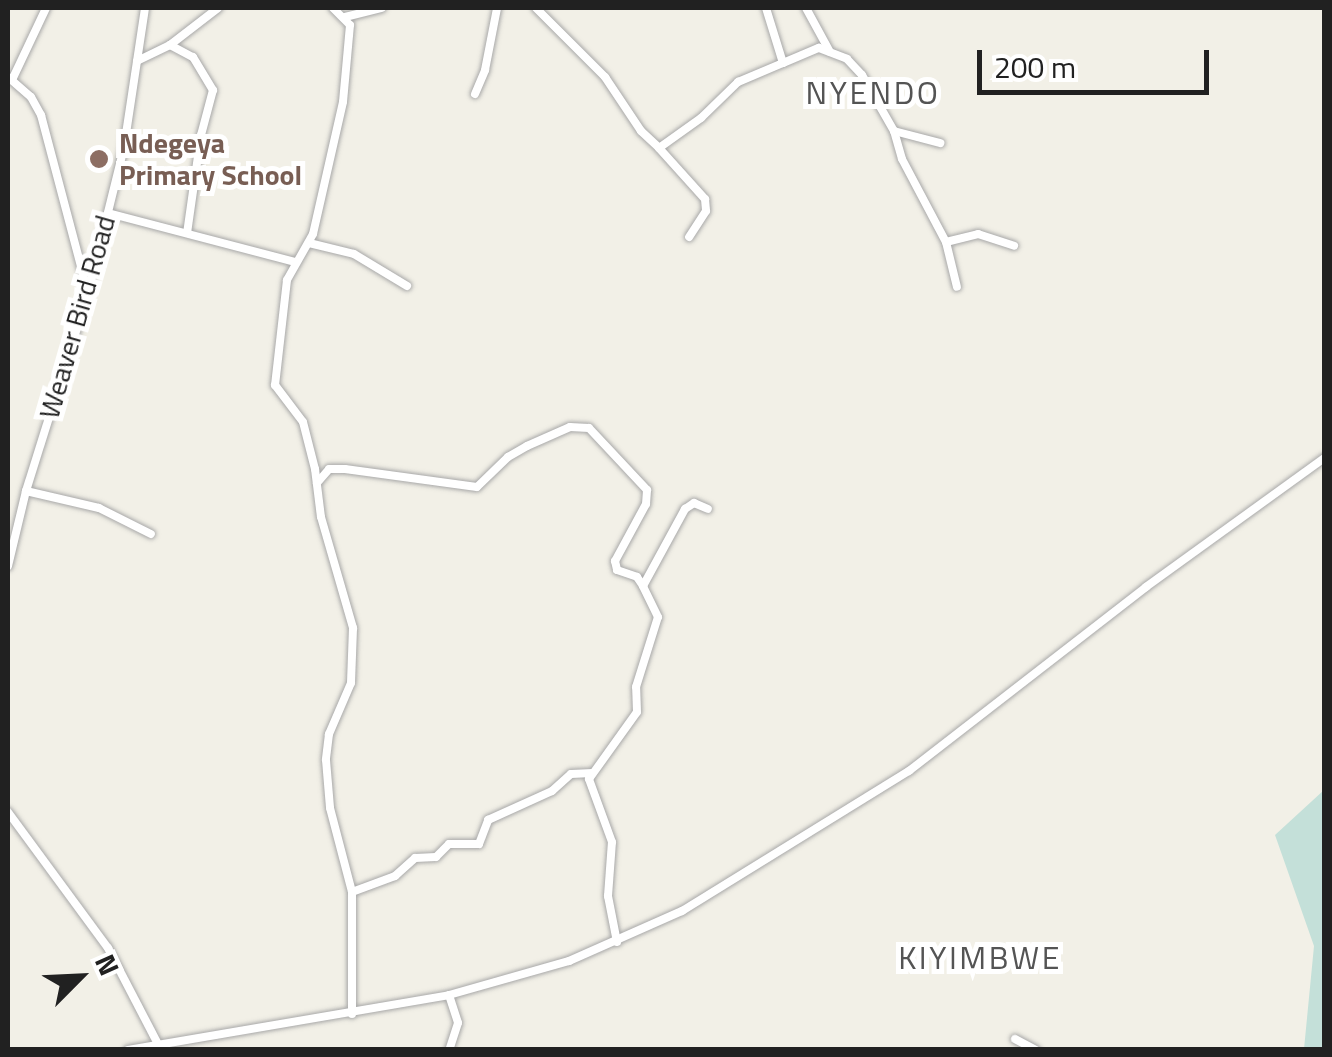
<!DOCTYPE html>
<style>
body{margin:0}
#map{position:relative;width:1332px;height:1057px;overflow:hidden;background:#f2f0e7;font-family:"Titillium Web",sans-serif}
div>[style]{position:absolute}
.wetland>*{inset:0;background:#c4e0d9}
.roads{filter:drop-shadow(0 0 2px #a8a8a8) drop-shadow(0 0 2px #a8a8a8)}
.street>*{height:8px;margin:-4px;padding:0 4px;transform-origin:4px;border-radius:4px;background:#fff}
.dots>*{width:28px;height:28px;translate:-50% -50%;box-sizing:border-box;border:5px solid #fff;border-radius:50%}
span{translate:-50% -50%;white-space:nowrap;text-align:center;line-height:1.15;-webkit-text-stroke:10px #fff;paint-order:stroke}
.education-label{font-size:28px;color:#785e54;font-weight:700}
.left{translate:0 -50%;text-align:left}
.street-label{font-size:28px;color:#212121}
.quarter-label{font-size:32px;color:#545454;letter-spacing:2.5px}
.frame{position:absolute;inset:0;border:10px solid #212121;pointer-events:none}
.north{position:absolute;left:30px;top:927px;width:100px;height:100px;-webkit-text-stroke:8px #fff;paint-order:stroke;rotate:66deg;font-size:28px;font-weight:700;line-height:40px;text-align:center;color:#212121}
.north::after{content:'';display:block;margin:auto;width:35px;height:45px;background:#212121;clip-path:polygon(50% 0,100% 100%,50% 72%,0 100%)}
.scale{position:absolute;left:977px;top:50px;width:232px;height:45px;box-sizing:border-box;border:5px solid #212121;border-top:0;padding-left:12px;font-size:30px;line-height:35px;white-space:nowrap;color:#212121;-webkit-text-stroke:8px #fff;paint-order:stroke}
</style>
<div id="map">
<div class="wetland">
<i style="clip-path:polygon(1324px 790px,1324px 1049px,1304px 1049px,1314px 946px,1275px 835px)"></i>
</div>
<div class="roads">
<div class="street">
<i style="left:333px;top:8px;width:24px;rotate:45deg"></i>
<i style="left:350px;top:25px;width:77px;rotate:95.2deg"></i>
<i style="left:343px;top:102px;width:135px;rotate:102.8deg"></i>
<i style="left:313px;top:234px;width:53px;rotate:119.5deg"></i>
<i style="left:287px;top:280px;width:106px;rotate:96.5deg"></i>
<i style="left:275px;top:385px;width:46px;rotate:52.9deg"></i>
<i style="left:303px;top:422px;width:49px;rotate:75.7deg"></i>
<i style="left:315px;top:469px;width:48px;rotate:82.9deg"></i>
<i style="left:321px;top:517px;width:116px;rotate:73.9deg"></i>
<i style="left:353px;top:628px;width:55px;rotate:92.1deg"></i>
<i style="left:351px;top:683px;width:56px;rotate:113.3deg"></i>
<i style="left:329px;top:734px;width:26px;rotate:97deg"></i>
<i style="left:326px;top:760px;width:48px;rotate:85.2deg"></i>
<i style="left:330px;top:808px;width:87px;rotate:75.3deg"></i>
<i style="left:352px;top:892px;width:122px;rotate:90deg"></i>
<i style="left:536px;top:8px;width:98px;rotate:45deg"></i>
<i style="left:605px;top:77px;width:65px;rotate:56.3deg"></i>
<i style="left:641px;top:131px;width:25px;rotate:43deg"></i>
<i style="left:659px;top:148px;width:52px;rotate:-35.5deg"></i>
<i style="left:701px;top:118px;width:52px;rotate:-44.2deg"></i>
<i style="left:738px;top:82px;width:49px;rotate:-22.9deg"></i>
<i style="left:783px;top:63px;width:58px;rotate:-107.2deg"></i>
<i style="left:806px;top:8px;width:50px;rotate:61.4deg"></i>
<i style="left:345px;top:17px;width:38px;rotate:-14deg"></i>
<i style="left:170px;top:45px;width:26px;rotate:28deg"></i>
<i style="left:193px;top:57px;width:39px;rotate:59deg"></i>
<i style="left:213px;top:90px;width:47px;rotate:104.9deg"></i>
<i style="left:201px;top:135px;width:99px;rotate:98.1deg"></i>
<i style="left:137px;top:61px;width:37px;rotate:-26deg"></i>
<i style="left:170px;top:45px;width:61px;rotate:-37.6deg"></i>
<i style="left:783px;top:63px;width:39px;rotate:-23deg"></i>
<i style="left:819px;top:48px;width:30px;rotate:21deg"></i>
<i style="left:847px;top:59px;width:22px;rotate:47deg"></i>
<i style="left:862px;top:75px;width:64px;rotate:60.3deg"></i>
<i style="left:894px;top:131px;width:48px;rotate:14.6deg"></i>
<i style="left:8px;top:77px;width:30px;rotate:41deg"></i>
<i style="left:31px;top:97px;width:21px;rotate:61deg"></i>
<i style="left:41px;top:115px;width:180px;rotate:75.2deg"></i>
<i style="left:12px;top:80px;width:80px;rotate:-64.7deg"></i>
<i style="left:475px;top:94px;width:26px;rotate:-67deg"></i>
<i style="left:485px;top:70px;width:63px;rotate:-79deg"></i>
<i style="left:894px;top:131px;width:29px;rotate:74deg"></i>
<i style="left:902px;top:159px;width:94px;rotate:62.1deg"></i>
<i style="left:946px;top:242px;width:46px;rotate:76.3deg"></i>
<i style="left:659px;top:148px;width:69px;rotate:48deg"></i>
<i style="left:705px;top:199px;width:12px;rotate:85deg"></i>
<i style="left:706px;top:211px;width:31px;rotate:123deg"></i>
<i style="left:108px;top:213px;width:193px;rotate:14.7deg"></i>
<i style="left:946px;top:242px;width:33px;rotate:-14deg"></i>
<i style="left:978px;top:234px;width:38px;rotate:18deg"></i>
<i style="left:309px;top:243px;width:46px;rotate:13.7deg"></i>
<i style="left:354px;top:254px;width:62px;rotate:31.1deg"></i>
<i style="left:317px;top:483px;width:18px;rotate:-49deg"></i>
<i style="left:329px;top:469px;width:16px"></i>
<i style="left:345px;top:469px;width:133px;rotate:7.8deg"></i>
<i style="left:477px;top:487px;width:43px;rotate:-44.1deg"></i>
<i style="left:508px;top:457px;width:22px;rotate:-30deg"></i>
<i style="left:527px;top:446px;width:47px;rotate:-23.8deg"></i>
<i style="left:570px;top:427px;width:19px;rotate:3deg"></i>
<i style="left:589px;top:428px;width:85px;rotate:46.9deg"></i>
<i style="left:647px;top:490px;width:14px;rotate:94deg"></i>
<i style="left:646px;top:504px;width:65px;rotate:118.5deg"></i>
<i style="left:615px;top:561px;width:9px;rotate:77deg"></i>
<i style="left:617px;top:570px;width:21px;rotate:19deg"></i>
<i style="left:637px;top:577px;width:11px;rotate:56deg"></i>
<i style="left:26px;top:491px;width:75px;rotate:13.1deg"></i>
<i style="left:99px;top:508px;width:58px;rotate:26.6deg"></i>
<i style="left:8px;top:566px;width:77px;rotate:-76.5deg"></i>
<i style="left:26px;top:491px;width:207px;rotate:-72.6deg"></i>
<i style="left:88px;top:293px;width:150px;rotate:-76.1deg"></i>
<i style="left:124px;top:147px;width:141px;rotate:-81.4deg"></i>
<i style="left:8px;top:812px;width:169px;rotate:53.7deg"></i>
<i style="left:108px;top:948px;width:108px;rotate:62.5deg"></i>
<i style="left:352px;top:892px;width:46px;rotate:-20.4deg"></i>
<i style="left:395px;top:876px;width:27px;rotate:-42deg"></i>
<i style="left:415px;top:858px;width:21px;rotate:-3deg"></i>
<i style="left:436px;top:857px;width:18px;rotate:-45deg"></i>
<i style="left:449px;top:844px;width:30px"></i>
<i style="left:479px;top:844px;width:26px;rotate:-69deg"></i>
<i style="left:488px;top:820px;width:70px;rotate:-24.4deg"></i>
<i style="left:552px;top:791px;width:25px;rotate:-42deg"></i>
<i style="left:571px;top:774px;width:21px;rotate:-3deg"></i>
<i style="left:617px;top:942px;width:47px;rotate:-101.1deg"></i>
<i style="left:608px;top:896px;width:54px;rotate:-85.8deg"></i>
<i style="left:612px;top:842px;width:67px;rotate:-110.1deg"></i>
<i style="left:589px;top:779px;width:82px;rotate:-54.4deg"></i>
<i style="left:637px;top:712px;width:25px;rotate:-92deg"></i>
<i style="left:636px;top:687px;width:73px;rotate:-72.6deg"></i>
<i style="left:658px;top:617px;width:34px;rotate:-116deg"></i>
<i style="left:643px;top:586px;width:88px;rotate:-61.4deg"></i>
<i style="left:685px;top:509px;width:11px;rotate:-34deg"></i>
<i style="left:694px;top:503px;width:15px;rotate:23deg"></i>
<i style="left:449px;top:995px;width:29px;rotate:72deg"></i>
<i style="left:458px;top:1023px;width:28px;rotate:108deg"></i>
<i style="left:1015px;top:1039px;width:24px;rotate:28deg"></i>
<i style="left:128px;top:1050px;width:326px;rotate:-9.7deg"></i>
<i style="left:449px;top:995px;width:125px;rotate:-15.8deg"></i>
<i style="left:569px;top:961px;width:124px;rotate:-23.9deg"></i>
<i style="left:682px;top:911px;width:267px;rotate:-31.7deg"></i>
<i style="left:909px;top:771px;width:300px;rotate:-37.8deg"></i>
<i style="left:1146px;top:587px;width:220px;rotate:-35.9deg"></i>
</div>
</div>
<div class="dots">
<i style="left:99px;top:159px;background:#8d6e63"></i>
</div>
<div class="education-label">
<span class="left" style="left:119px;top:159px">Ndegeya<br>Primary School</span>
</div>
<div class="street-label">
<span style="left:77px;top:317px;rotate:-74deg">Weaver Bird Road</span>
</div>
<div class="quarter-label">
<span style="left:873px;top:92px">NYENDO</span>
<span style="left:980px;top:957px">KIYIMBWE</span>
</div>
<div class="frame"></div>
<div class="north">N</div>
<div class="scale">200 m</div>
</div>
